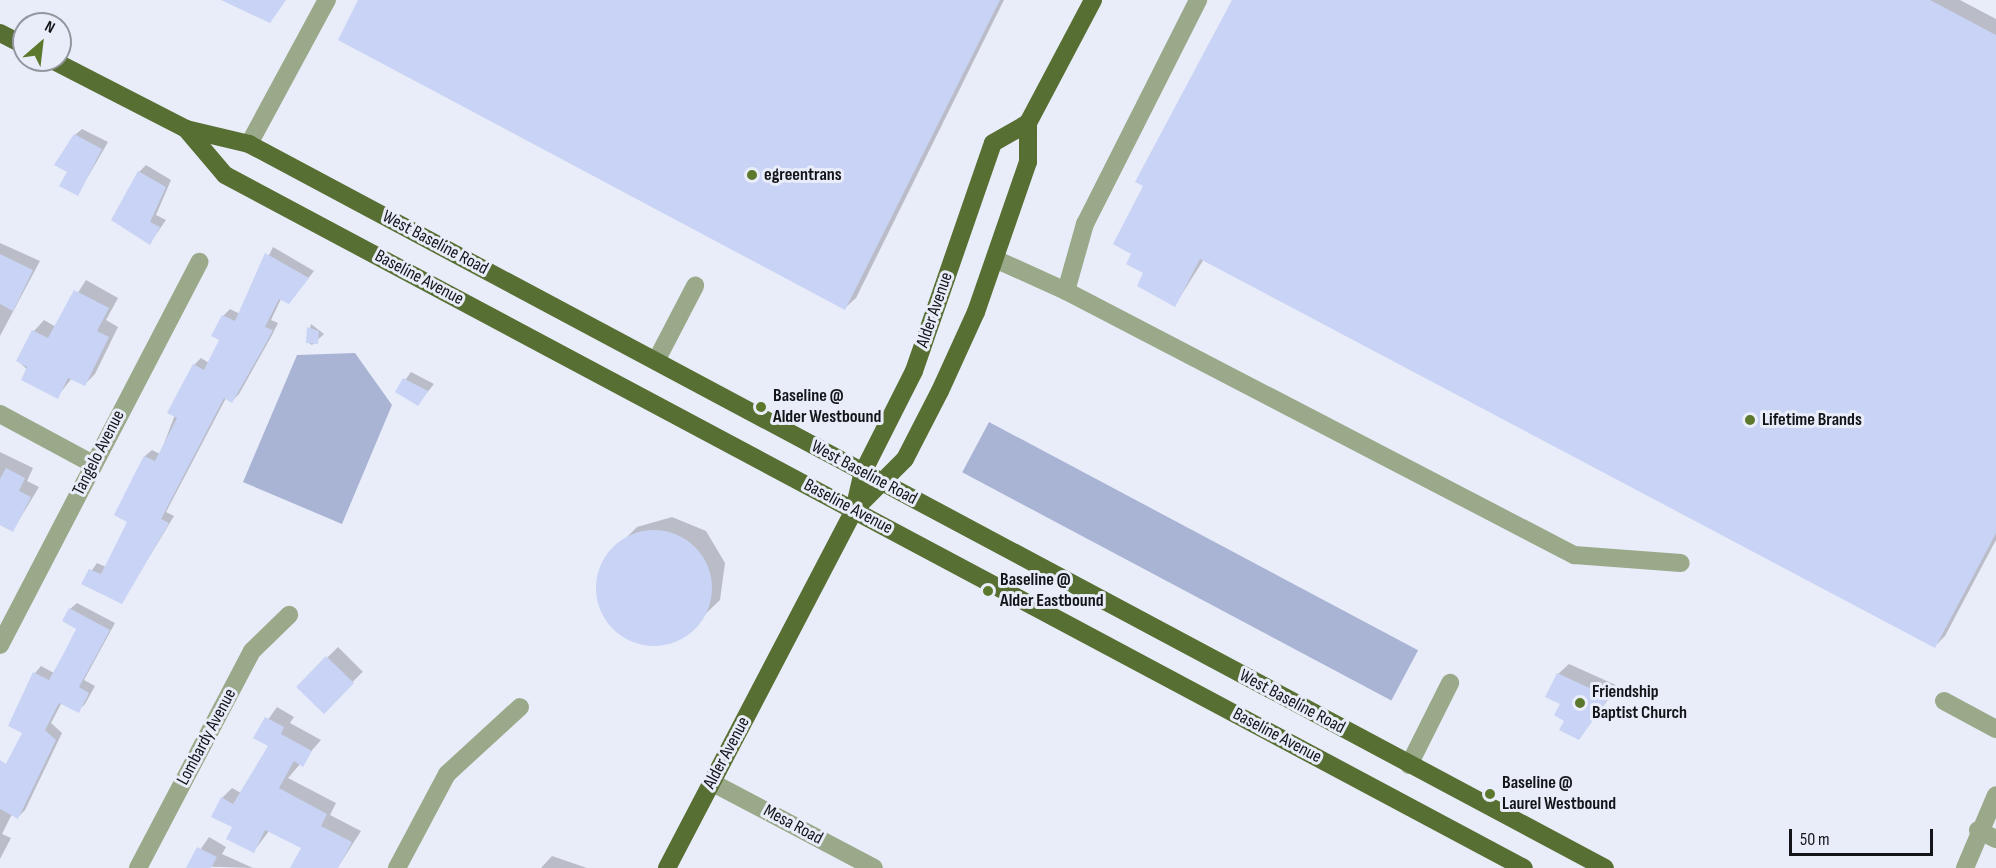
<!DOCTYPE html>
<style>
body{margin:0}
#map{position:relative;width:1996px;height:868px;overflow:hidden;background:#e9edf9;font-family:"Sofia Sans Condensed",sans-serif}
div>[style]{position:absolute}
.water>*{inset:0;background:#a9b4d5;transform-origin:0 0}
.shadow>*{inset:0;background:#0003;transform-origin:0 0}
.building>*{inset:0;background:#c8d3f5;transform-origin:0 0}
.round{border-radius:50%}
.minor>*{height:18px;margin:-9px;padding:0 9px;transform-origin:9px;border-radius:9px;background:#9aa989}
.major>*{height:18px;margin:-9px;padding:0 9px;transform-origin:9px;border-radius:9px;background:#576f32}
.dots>*{width:16px;height:16px;translate:-50% -50%;box-sizing:border-box;border:3px solid #e9edf9;border-radius:50%}
span{translate:-50% -50%;white-space:nowrap;text-align:center;line-height:1.15;-webkit-text-stroke:6px #e9edf9;paint-order:stroke}
.poi-label{font-size:18px;color:#131519;font-weight:700}
.left{translate:0 -50%;text-align:left}
.street-label{font-size:18px;color:#131519}
.north{position:absolute;left:12px;top:12px;width:60px;height:60px;box-sizing:border-box;background:#e9edf9;border:2px solid #93979f;border-radius:50%;rotate:28deg;font-size:16px;font-weight:700;line-height:24px;text-align:center;color:#131519}
.north::after{content:'';display:block;margin:auto;width:21px;height:27px;background:#5b782c;clip-path:polygon(50% 0,100% 100%,50% 72%,0 100%)}
.scale{position:absolute;left:1789px;top:829px;width:144px;height:27px;box-sizing:border-box;border:3px solid #131519;border-top:0;padding-left:8px;font-size:18px;line-height:21px;white-space:nowrap;color:#131519;-webkit-text-stroke:4px #e9edf9;paint-order:stroke}
</style>
<div id="map">
<div class="water">
<i style="clip-path:polygon(355px 353px,392px 405px,342px 524px,243px 482px,297px 355px)"></i>
<i style="left:989px;top:422px;width:486px;height:57px;rotate:28deg"></i>
</div>
<div class="shadow">
<i style="clip-path:polygon(360px 0,1004px 0,856px 298px,845px 308px)"></i>
<i style="clip-path:polygon(1233px 0,1960px 0,1996px 19px,1996px 540px,1945px 636px,1935px 646px,1204px 259px,1175px 305px,1133px 253px,1145px 186px)"></i>
<i style="clip-path:polygon(82px 129px,108px 142px,78px 194px,69px 171px,75px 135px)"></i>
<i style="clip-path:polygon(146px 165px,171px 180px,156px 215px,166px 220px,150px 243px,139px 172px)"></i>
<i style="clip-path:polygon(0 243px,40px 261px,0 336px)"></i>
<i style="clip-path:polygon(273px 247px,314px 271px,295px 295px,281px 299px,271px 320px,278px 323px,271px 337px,239px 394px,232px 401px,226px 398px,166px 512px,174px 516px,122px 602px,83px 583px,97px 563px,106px 567px,129px 521px,135px 475px,145px 456px,152px 450px,160px 454px,194px 365px,201px 358px,209px 363px,221px 340px,223px 316px,230px 309px,240px 314px)"></i>
<i style="clip-path:polygon(86px 280px,118px 298px,106px 320px,118px 327px,95px 374px,84px 385px,72px 378px,57px 397px,18px 361px,34px 331px,44px 320px,56px 327px)"></i>
<i style="clip-path:polygon(311px 324px,324px 334px,312px 345px,307px 342px)"></i>
<i style="clip-path:polygon(411px 372px,434px 384px,418px 404px,397px 391px)"></i>
<i style="clip-path:polygon(0 452px,33px 468px,27px 481px,39px 487px,13px 530px,0 524px)"></i>
<i style="clip-path:polygon(672px 517px,706px 531px,725px 563px,720px 600px,678px 640px,661px 645px,625px 636px,611px 624px,598px 590px,609px 555px,637px 527px)"></i>
<i style="clip-path:polygon(77px 603px,115px 623px,84px 680px,95px 686px,85px 704px,78px 711px,62px 702px,51px 723px,62px 733px,25px 810px,18px 817px,12px 814px,2px 834px,11px 838px,0 859px,0 775px,24px 732px,35px 673px,41px 666px,54px 673px,78px 628px,70px 609px)"></i>
<i style="left:338px;top:647px;width:35px;height:57px;rotate:45deg"></i>
<i style="clip-path:polygon(1569px 664px,1618px 686px,1579px 739px,1566px 720px,1558px 674px)"></i>
<i style="clip-path:polygon(277px 707px,294px 717px,290px 723px,321px 740px,288px 778px,336px 803px,330px 815px,361px 831px,338px 867px,300px 868px,303px 848px,269px 831px,254px 851px,234px 826px,222px 798px,232px 788px,241px 793px,270px 745px,255px 738px)"></i>
<i style="clip-path:polygon(209px 837px,226px 847px,222px 854px,253px 868px,189px 866px)"></i>
<i style="clip-path:polygon(552px 856px,587px 868px,541px 868px)"></i>
</div>
<div class="building">
<i style="clip-path:polygon(221px 0,286px 0,270px 23px)"></i>
<i style="clip-path:polygon(358px 0,1000px 0,845px 310px,338px 40px)"></i>
<i style="clip-path:polygon(1232px 0,1930px 0,1996px 35px,1996px 533px,1935px 648px,1200px 259px,1175px 307px,1137px 286px,1143px 273px,1126px 264px,1131px 254px,1113px 244px,1143px 186px,1135px 182px)"></i>
<i style="clip-path:polygon(74px 134px,102px 149px,78px 196px,59px 186px,67px 172px,54px 165px)"></i>
<i style="clip-path:polygon(138px 171px,166px 187px,150px 222px,160px 227px,150px 245px,111px 220px)"></i>
<i style="clip-path:polygon(265px 253px,309px 278px,289px 304px,279px 299px,265px 327px,273px 330px,265px 345px,232px 403px,224px 398px,161px 519px,169px 523px,122px 604px,81px 584px,89px 569px,101px 574px,127px 522px,114px 515px,134px 475px,144px 456px,155px 461px,177px 418px,167px 413px,178px 392px,193px 364px,204px 370px,219px 340px,211px 336px,222px 315px,235px 321px)"></i>
<i style="clip-path:polygon(0 254px,33px 270px,13px 311px,0 304px)"></i>
<i style="clip-path:polygon(74px 290px,109px 308px,97px 331px,109px 337px,85px 386px,68px 378px,58px 399px,21px 380px,27px 367px,16px 361px,32px 330px,48px 338px)"></i>
<i style="clip-path:polygon(307px 327px,319px 331px,318px 344px,306px 343px)"></i>
<i style="clip-path:polygon(403px 378px,428px 391px,418px 406px,395px 392px)"></i>
<i style="clip-path:polygon(6px 468px,25px 478px,19px 491px,31px 497px,13px 532px,0 525px,0 479px)"></i>
<i class="round" style="left:596px;top:530px;width:116px;height:116px"></i>
<i style="clip-path:polygon(69px 608px,110px 630px,79px 687px,89px 693px,79px 713px,59px 703px,45px 730px,56px 740px,18px 819px,0 809px,0 760px,6px 764px,22px 733px,8px 726px,33px 672px,49px 680px,65px 651px,76px 629px,62px 621px)"></i>
<i style="left:326px;top:656px;width:39px;height:43px;rotate:44deg"></i>
<i style="clip-path:polygon(1557px 673px,1609px 697px,1579px 740px,1559px 730px,1564px 721px,1554px 715px,1560px 704px,1545px 697px)"></i>
<i style="clip-path:polygon(265px 717px,284px 727px,281px 734px,312px 751px,303px 767px,294px 761px,279px 788px,327px 814px,321px 826px,352px 842px,338px 868px,290px 868px,301px 848px,265px 830px,254px 853px,226px 839px,232px 827px,211px 817px,221px 797px,233px 804px,268px 746px,253px 738px)"></i>
<i style="clip-path:polygon(197px 847px,217px 857px,211px 868px,186px 868px)"></i>
</div>
<div class="minor">
<i style="left:249px;top:144px;width:164px;rotate:-61.6deg"></i>
<i style="left:995px;top:259px;width:78px;rotate:24.3deg"></i>
<i style="left:1066px;top:291px;width:573px;rotate:27.46deg"></i>
<i style="left:1574px;top:555px;width:107px;rotate:4.3deg"></i>
<i style="left:1066px;top:291px;width:70px;rotate:-74.2deg"></i>
<i style="left:1085px;top:224px;width:251px;rotate:-63.2deg"></i>
<i style="left:656px;top:361px;width:85px;rotate:-62.5deg"></i>
<i style="left:0;top:414px;width:106px;rotate:28.3deg"></i>
<i style="left:0;top:645px;width:432px;rotate:-62.5deg"></i>
<i style="left:1944px;top:701px;width:59px;rotate:28.3deg"></i>
<i style="left:1409px;top:765px;width:92px;rotate:-63.4deg"></i>
<i style="left:711px;top:782px;width:184px;rotate:27.8deg"></i>
<i style="left:1978px;top:830px;width:20px;rotate:27deg"></i>
<i style="left:138px;top:868px;width:245px;rotate:-62.3deg"></i>
<i style="left:252px;top:651px;width:52px;rotate:-44.2deg"></i>
<i style="left:397px;top:868px;width:106px;rotate:-62deg"></i>
<i style="left:447px;top:774px;width:99px;rotate:-42.5deg"></i>
<i style="left:1965px;top:868px;width:79px;rotate:-67deg"></i>
</div>
<div class="major">
<i style="left:0;top:33px;width:27px;rotate:27deg"></i>
<i style="left:52px;top:60px;width:151px;rotate:27.2deg"></i>
<i style="left:186px;top:129px;width:65px;rotate:13.4deg"></i>
<i style="left:249px;top:144px;width:1537px;rotate:28.1deg"></i>
<i style="left:186px;top:129px;width:60px;rotate:49.7deg"></i>
<i style="left:225px;top:175px;width:1472px;rotate:28.08deg"></i>
<i style="left:854px;top:510px;width:72px;rotate:-45deg"></i>
<i style="left:905px;top:459px;width:76px;rotate:-62.8deg"></i>
<i style="left:940px;top:391px;width:87px;rotate:-65.5deg"></i>
<i style="left:976px;top:312px;width:159px;rotate:-70.9deg"></i>
<i style="left:1028px;top:162px;width:39px;rotate:-90deg"></i>
<i style="left:1028px;top:123px;width:139px;rotate:-62.1deg"></i>
<i style="left:667px;top:868px;width:404px;rotate:-62.4deg"></i>
<i style="left:854px;top:510px;width:39px;rotate:-77deg"></i>
<i style="left:863px;top:472px;width:113px;rotate:-63.2deg"></i>
<i style="left:914px;top:371px;width:241px;rotate:-70.9deg"></i>
<i style="left:993px;top:143px;width:40px;rotate:-29.7deg"></i>
</div>
<div class="dots">
<i style="left:752px;top:175px;background:#5b782c"></i>
<i style="left:761px;top:407px;background:#5b782c"></i>
<i style="left:1750px;top:420px;background:#5b782c"></i>
<i style="left:988px;top:591px;background:#5b782c"></i>
<i style="left:1580px;top:703px;background:#5b782c"></i>
<i style="left:1490px;top:794px;background:#5b782c"></i>
</div>
<div class="poi-label">
<span class="left" style="left:764px;top:175px">egreentrans</span>
<span class="left" style="left:773px;top:407px">Baseline @<br>Alder Westbound</span>
<span class="left" style="left:1762px;top:420px">Lifetime Brands</span>
<span class="left" style="left:1000px;top:591px">Baseline @<br>Alder Eastbound</span>
<span class="left" style="left:1592px;top:703px">Friendship<br>Baptist Church</span>
<span class="left" style="left:1502px;top:794px">Baseline @<br>Laurel Westbound</span>
</div>
<div class="street-label">
<span style="left:435px;top:243px;rotate:28deg">West Baseline Road</span>
<span style="left:419px;top:278px;rotate:28deg">Baseline Avenue</span>
<span style="left:935px;top:310px;rotate:-71deg">Alder Avenue</span>
<span style="left:99px;top:453px;rotate:-63deg">Tangelo Avenue</span>
<span style="left:864px;top:473px;rotate:28deg">West Baseline Road</span>
<span style="left:848px;top:507px;rotate:28deg">Baseline Avenue</span>
<span style="left:1292px;top:702px;rotate:28deg">West Baseline Road</span>
<span style="left:1277px;top:736px;rotate:28deg">Baseline Avenue</span>
<span style="left:207px;top:737px;rotate:-62deg">Lombardy Avenue</span>
<span style="left:727px;top:753px;rotate:-62deg">Alder Avenue</span>
<span style="left:793px;top:825px;rotate:28deg">Mesa Road</span>
</div>
<div class="north">N</div>
<div class="scale">50 m</div>
</div>
